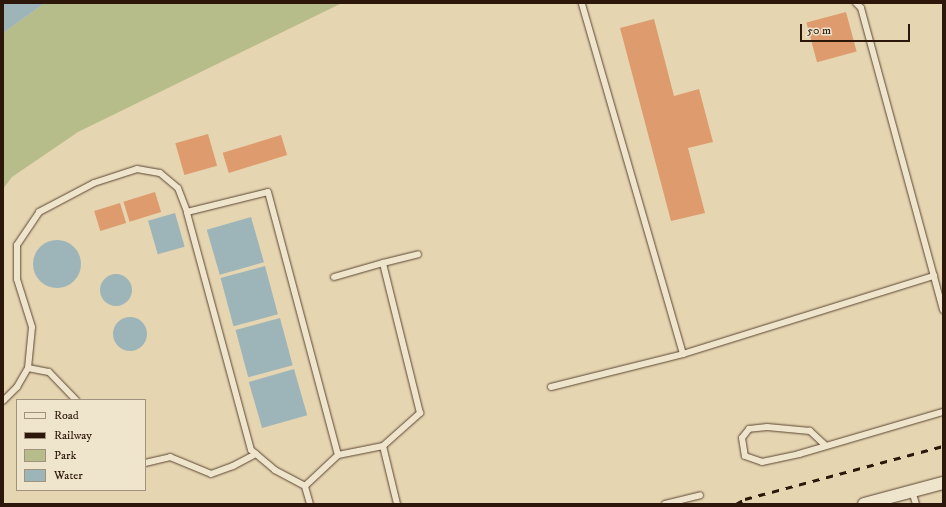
<!DOCTYPE html>
<style>
body{margin:0}
#map{position:relative;width:946px;height:507px;overflow:hidden;background:#e6d5b1;font-family:"IM FELL DW Pica",serif}
div>[style]{position:absolute}
.green>*{inset:0;background:#b7bd8a}
.water>*{inset:0;background:#9db5b8;transform-origin:0 0}
.round{border-radius:50%}
.building>*{inset:0;background:#de9b6e;transform-origin:0 0}
.roads{filter:drop-shadow(0 0 1px #5a4634) drop-shadow(0 0 1px #5a4634)}
.service>*{height:6px;margin:-3px;padding:0 3px;transform-origin:3px;border-radius:3px;background:#efe4cc}
.minor>*{height:12px;margin:-6px;padding:0 6px;transform-origin:6px;border-radius:6px;background:#efe4cc}
.rail>*{height:3px;margin-top:-1.5px;transform-origin:0;background:repeating-linear-gradient(90deg,#2c170a 0 7px,transparent 0 14px)}
span{translate:-50% -50%;white-space:nowrap;text-align:center;line-height:1.15;-webkit-text-stroke:4px #efe4cc;paint-order:stroke}
.frame{position:absolute;inset:0;border:4px solid #2c170a;pointer-events:none}
.legend{position:absolute;left:16px;top:399px;width:130px;height:92px;box-sizing:border-box;background:#efe4cc;border:1px solid #a1927e;margin:0;padding:5px 7px;list-style:none;font-size:12px;color:#2c170a}
.legend li{display:flex;align-items:center;gap:8px;height:20px}
.legend b{width:20px;border:1px solid #a1927e}
.scale{position:absolute;left:800px;top:24px;width:110px;height:18px;box-sizing:border-box;border:2px solid #2c170a;border-top:0;padding-left:5px;font-size:12px;line-height:14px;white-space:nowrap;color:#2c170a;-webkit-text-stroke:3px #efe4cc;paint-order:stroke}
</style>
<div id="map">
<div class="green">
<i style="clip-path:polygon(45px 3px,342px 3px,78px 132px,12px 177px,3px 189px,3px 33px)"></i>
</div>
<div class="water">
<i style="clip-path:polygon(3px 3px,45px 3px,3px 33px)"></i>
<i style="left:175px;top:213px;width:35px;height:28px;rotate:74deg"></i>
<i style="left:251px;top:217px;width:47px;height:46px;rotate:74deg"></i>
<i class="round" style="left:33px;top:240px;width:48px;height:48px"></i>
<i style="left:265px;top:266px;width:50px;height:46px;rotate:75deg"></i>
<i class="round" style="left:100px;top:274px;width:32px;height:32px"></i>
<i class="round" style="left:113px;top:317px;width:34px;height:34px"></i>
<i style="left:280px;top:318px;width:49px;height:46px;rotate:75deg"></i>
<i style="left:294px;top:369px;width:48px;height:47px;rotate:74deg"></i>
</div>
<div class="building">
<i style="left:846px;top:12px;width:41px;height:41px;rotate:75deg"></i>
<i style="clip-path:polygon(654px 19px,674px 96px,699px 89px,713px 142px,688px 148px,705px 213px,671px 221px,620px 28px)"></i>
<i style="left:208px;top:134px;width:33px;height:34px;rotate:74deg"></i>
<i style="left:281px;top:135px;width:21px;height:61px;rotate:73deg"></i>
<i style="left:155px;top:192px;width:21px;height:33px;rotate:73deg"></i>
<i style="left:120px;top:203px;width:21px;height:27px;rotate:73deg"></i>
</div>
<div class="roads">
<div class="service">
<i style="left:856px;top:3px;width:7px;rotate:45deg"></i>
<i style="left:861px;top:8px;width:313px;rotate:74.8deg"></i>
<i style="left:334px;top:277px;width:51px;rotate:-15.9deg"></i>
<i style="left:683px;top:354px;width:263px;rotate:-17.3deg"></i>
<i style="left:28px;top:368px;width:21px;rotate:11deg"></i>
<i style="left:49px;top:372px;width:39px;rotate:46deg"></i>
<i style="left:551px;top:387px;width:136px;rotate:-14deg"></i>
<i style="left:683px;top:354px;width:365px;rotate:-106.1deg"></i>
<i style="left:3px;top:401px;width:20px;rotate:-45deg"></i>
<i style="left:17px;top:387px;width:22px;rotate:-60deg"></i>
<i style="left:28px;top:368px;width:41px;rotate:-84.4deg"></i>
<i style="left:32px;top:327px;width:50px;rotate:-107.4deg"></i>
<i style="left:17px;top:279px;width:34px;rotate:-90deg"></i>
<i style="left:17px;top:245px;width:40px;rotate:-56deg"></i>
<i style="left:39px;top:212px;width:62px;rotate:-27.8deg"></i>
<i style="left:94px;top:183px;width:45px;rotate:-18deg"></i>
<i style="left:137px;top:169px;width:23px;rotate:10deg"></i>
<i style="left:160px;top:173px;width:23px;rotate:40deg"></i>
<i style="left:178px;top:188px;width:26px;rotate:69deg"></i>
<i style="left:825px;top:445px;width:21px;rotate:-137deg"></i>
<i style="left:810px;top:431px;width:43px;rotate:-174.7deg"></i>
<i style="left:767px;top:427px;width:18px;rotate:174deg"></i>
<i style="left:749px;top:429px;width:11px;rotate:128deg"></i>
<i style="left:742px;top:438px;width:18px;rotate:81deg"></i>
<i style="left:745px;top:456px;width:18px;rotate:19deg"></i>
<i style="left:762px;top:462px;width:38px;rotate:-12deg"></i>
<i style="left:799px;top:454px;width:150px;rotate:-16.3deg"></i>
<i style="left:383px;top:446px;width:50px;rotate:-41.7deg"></i>
<i style="left:420px;top:413px;width:154px;rotate:-103.9deg"></i>
<i style="left:383px;top:263px;width:36px;rotate:-14deg"></i>
<i style="left:145px;top:463px;width:26px;rotate:-13deg"></i>
<i style="left:170px;top:457px;width:44px;rotate:22.5deg"></i>
<i style="left:211px;top:474px;width:23px;rotate:-20deg"></i>
<i style="left:233px;top:466px;width:26px;rotate:-28deg"></i>
<i style="left:305px;top:486px;width:45px;rotate:-43.2deg"></i>
<i style="left:912px;top:491px;width:14px;rotate:73deg"></i>
<i style="left:310px;top:504px;width:19px;rotate:-106deg"></i>
<i style="left:305px;top:486px;width:34px;rotate:-152deg"></i>
<i style="left:275px;top:470px;width:31px;rotate:-140deg"></i>
<i style="left:251px;top:450px;width:246px;rotate:-105.1deg"></i>
<i style="left:187px;top:212px;width:83px;rotate:-13.9deg"></i>
<i style="left:268px;top:192px;width:272px;rotate:75.1deg"></i>
<i style="left:338px;top:455px;width:46px;rotate:-11.3deg"></i>
<i style="left:383px;top:446px;width:60px;rotate:76.4deg"></i>
<i style="left:665px;top:504px;width:36px;rotate:-14deg"></i>
</div>
<div class="minor">
<i style="left:864px;top:504px;width:82px;rotate:-14.9deg"></i>
</div>
</div>
<div class="rail">
<i style="left:736px;top:504px;width:10px;rotate:-29deg"></i>
<i style="left:745px;top:499px;width:205px;rotate:-15deg"></i>
</div>
<div class="frame"></div>
<ul class="legend">
<li><b style="height:5px;background:#efe4cc"></b>Road</li>
<li><b style="height:5px;background:#2c170a"></b>Railway</li>
<li><b style="height:11px;background:#b7bd8a"></b>Park</li>
<li><b style="height:11px;background:#9db5b8"></b>Water</li>
</ul>
<div class="scale">50 m</div>
</div>
